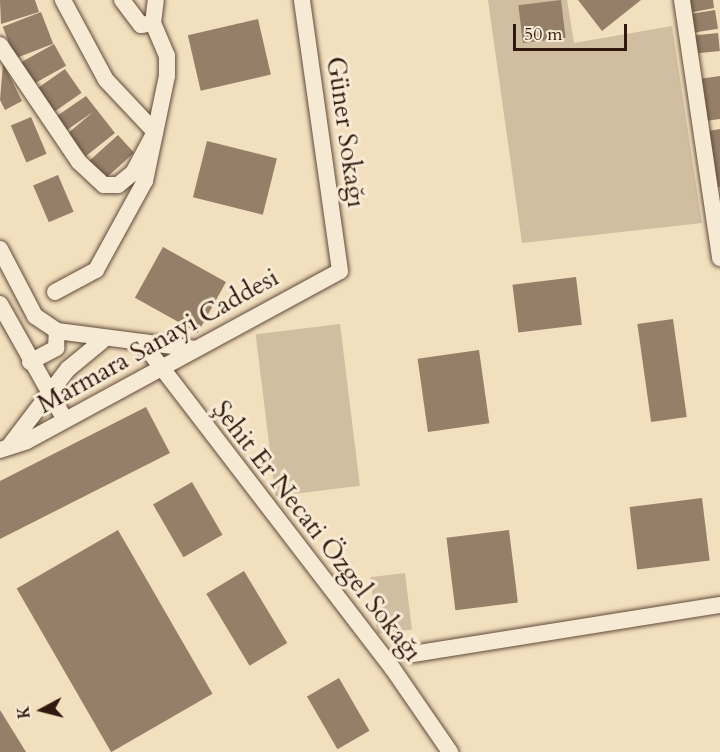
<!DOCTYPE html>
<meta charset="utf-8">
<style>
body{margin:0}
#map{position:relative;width:720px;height:752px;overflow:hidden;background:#f2dfbd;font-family:Cardo,serif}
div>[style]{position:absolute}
.green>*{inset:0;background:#d1bd9f;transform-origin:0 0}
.building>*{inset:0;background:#957f69;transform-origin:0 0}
.roads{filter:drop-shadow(0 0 2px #614a3a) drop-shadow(0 0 2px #614a3a)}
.street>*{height:16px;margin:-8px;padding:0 8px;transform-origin:8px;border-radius:8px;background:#f7ead4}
span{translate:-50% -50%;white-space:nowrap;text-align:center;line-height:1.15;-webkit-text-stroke:6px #f7ead4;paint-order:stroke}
.street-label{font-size:26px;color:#31180e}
.north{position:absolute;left:12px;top:680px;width:60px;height:60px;-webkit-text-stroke:4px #f7ead4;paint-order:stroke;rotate:263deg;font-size:16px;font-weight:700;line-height:24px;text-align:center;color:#31180e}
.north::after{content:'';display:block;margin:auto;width:21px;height:27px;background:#31180e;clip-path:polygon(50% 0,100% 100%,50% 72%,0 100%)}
.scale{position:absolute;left:513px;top:24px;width:114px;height:27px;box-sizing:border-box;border:3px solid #31180e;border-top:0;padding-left:8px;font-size:18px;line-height:21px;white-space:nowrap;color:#31180e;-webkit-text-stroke:4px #f7ead4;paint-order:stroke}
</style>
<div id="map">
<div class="green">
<i style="clip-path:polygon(488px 0,567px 0,574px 43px,672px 26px,702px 223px,522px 243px)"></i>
<i style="left:340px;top:324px;width:163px;height:85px;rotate:83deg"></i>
<i style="left:405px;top:573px;width:57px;height:35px;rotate:83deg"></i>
</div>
<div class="building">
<i style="clip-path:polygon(0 0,35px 0,39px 12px,1px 24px)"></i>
<i style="left:561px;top:0;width:38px;height:43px;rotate:83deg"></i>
<i style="clip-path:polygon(578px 0,641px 0,602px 31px)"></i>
<i style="clip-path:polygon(687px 0,713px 0,714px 8px,689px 13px)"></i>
<i style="left:715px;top:10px;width:19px;height:27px;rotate:81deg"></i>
<i style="left:41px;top:12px;width:34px;height:41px;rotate:69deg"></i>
<i style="left:258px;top:19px;width:57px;height:72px;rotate:77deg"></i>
<i style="left:718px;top:33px;width:18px;height:27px;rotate:84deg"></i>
<i style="left:54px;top:44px;width:25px;height:39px;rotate:61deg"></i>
<i style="clip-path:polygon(3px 63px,22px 101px,5px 110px,0 100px)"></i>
<i style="left:65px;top:69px;width:29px;height:35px;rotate:55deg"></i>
<i style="clip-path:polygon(720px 76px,720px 119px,705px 121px,699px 79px)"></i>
<i style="clip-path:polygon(86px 96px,115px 133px,86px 156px,67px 134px,93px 112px,64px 132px,54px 118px)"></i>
<i style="left:31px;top:117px;width:40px;height:22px;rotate:67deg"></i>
<i style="clip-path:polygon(720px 129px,720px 187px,717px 188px,708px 131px)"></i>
<i style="left:118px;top:135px;width:24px;height:40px;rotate:48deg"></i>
<i style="left:207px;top:141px;width:72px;height:58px;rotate:14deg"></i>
<i style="left:58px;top:175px;width:40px;height:27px;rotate:67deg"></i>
<i style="left:163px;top:247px;width:72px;height:58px;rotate:29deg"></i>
<i style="left:576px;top:277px;width:48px;height:64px;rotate:83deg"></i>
<i style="left:673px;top:319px;width:99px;height:36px;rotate:82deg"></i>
<i style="left:479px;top:350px;width:74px;height:62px;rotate:82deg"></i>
<i style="clip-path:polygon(146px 407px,170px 453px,0 539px,0 481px)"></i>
<i style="left:192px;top:482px;width:61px;height:45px;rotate:60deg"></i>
<i style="left:702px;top:498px;width:63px;height:73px;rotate:83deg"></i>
<i style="left:118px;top:530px;width:189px;height:117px;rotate:60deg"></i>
<i style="left:509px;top:530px;width:73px;height:63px;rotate:83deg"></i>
<i style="left:244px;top:571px;width:84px;height:44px;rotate:59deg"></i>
<i style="left:339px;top:678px;width:61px;height:37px;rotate:60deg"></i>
<i style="clip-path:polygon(0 710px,26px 752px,0 752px)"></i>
</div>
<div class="roads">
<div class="street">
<i style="left:122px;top:0;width:31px;rotate:53deg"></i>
<i style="left:141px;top:25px;width:12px;rotate:-9deg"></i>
<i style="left:153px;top:23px;width:23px;rotate:-83deg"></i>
<i style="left:682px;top:0;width:261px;rotate:81.6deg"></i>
<i style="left:0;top:45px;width:141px;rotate:56deg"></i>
<i style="left:79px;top:162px;width:34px;rotate:43deg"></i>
<i style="left:104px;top:185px;width:14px"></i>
<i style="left:118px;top:185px;width:19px;rotate:-39deg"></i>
<i style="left:133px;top:173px;width:47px;rotate:-61.8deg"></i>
<i style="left:155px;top:132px;width:71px;rotate:-133.3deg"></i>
<i style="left:106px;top:80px;width:91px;rotate:-118.3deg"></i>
<i style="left:0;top:249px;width:76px;rotate:62.4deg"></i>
<i style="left:35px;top:316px;width:27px;rotate:34deg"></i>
<i style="left:57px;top:331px;width:140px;rotate:7.4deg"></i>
<i style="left:55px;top:292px;width:47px;rotate:-28.2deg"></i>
<i style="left:96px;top:270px;width:102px;rotate:-61.2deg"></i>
<i style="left:145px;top:181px;width:107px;rotate:-78.2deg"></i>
<i style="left:167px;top:76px;width:20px;rotate:-90deg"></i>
<i style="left:167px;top:56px;width:36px;rotate:-113deg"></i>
<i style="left:0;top:304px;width:133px;rotate:60.7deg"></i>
<i style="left:142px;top:342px;width:412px;rotate:52.5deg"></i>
<i style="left:393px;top:669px;width:101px;rotate:55.5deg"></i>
<i style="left:30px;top:362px;width:30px;rotate:-28deg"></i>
<i style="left:56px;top:348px;width:17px;rotate:-87deg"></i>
<i style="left:10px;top:445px;width:96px;rotate:-52.7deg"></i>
<i style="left:68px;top:369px;width:44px;rotate:-39.5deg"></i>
<i style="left:0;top:450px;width:28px;rotate:-18deg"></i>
<i style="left:27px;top:441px;width:356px;rotate:-28.5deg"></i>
<i style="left:340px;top:271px;width:274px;rotate:-98deg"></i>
<i style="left:413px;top:654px;width:311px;rotate:-9.1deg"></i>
</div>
</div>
<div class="street-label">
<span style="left:346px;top:132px;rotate:82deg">Güner Sokağı</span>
<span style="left:158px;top:341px;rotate:-29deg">Marmara Sanayi Caddesi</span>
<span style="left:317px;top:531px;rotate:52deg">Şehit Er Necati Özgel Sokağı</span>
</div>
<div class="north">K</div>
<div class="scale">50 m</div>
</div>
